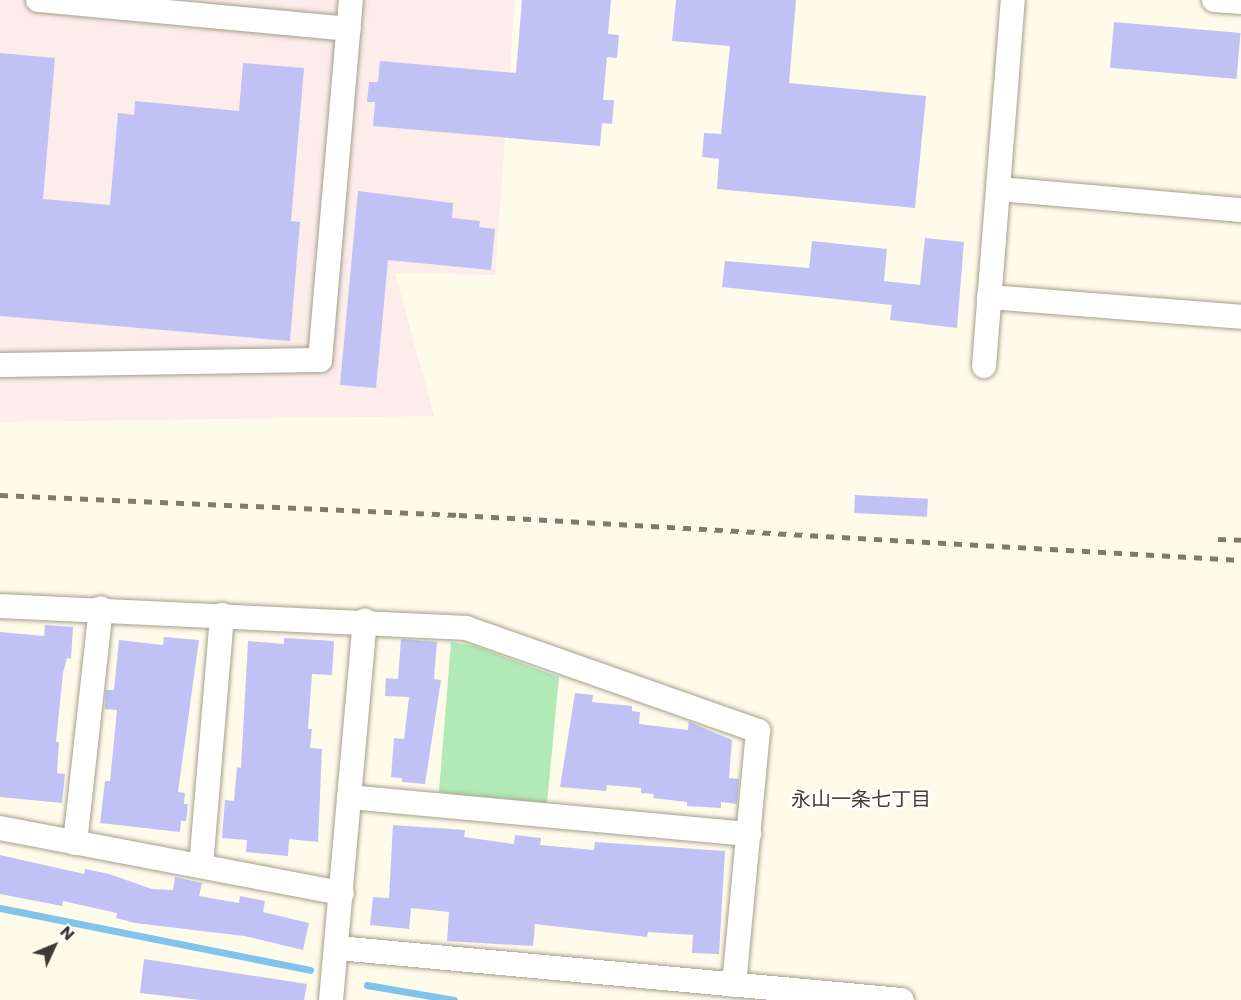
<!DOCTYPE html>
<meta charset="utf-8">
<style>
body{margin:0}
#map{position:relative;width:1241px;height:1000px;overflow:hidden;background:#fefbea;font-family:Poppins,"Noto Sans JP",sans-serif}
div>[style]{position:absolute}
.industrial>*{inset:0;background:#fcecea}
.green>*{inset:0;background:#b1e9b7}
.stream>*{height:7px;margin:-3.5px;padding:0 3.5px;transform-origin:3.5px;border-radius:3.5px;background:#80c4ee}
.building>*{inset:0;background:#c0c2f6;transform-origin:0 0}
.roads{filter:drop-shadow(0 0 2px #a39f8c) drop-shadow(0 0 2px #a39f8c)}
.minor>*{height:24px;margin:-12px;padding:0 12px;transform-origin:12px;border-radius:12px;background:#fff}
.rail>*{height:4.5px;margin-top:-2.25px;transform-origin:0;background:repeating-linear-gradient(90deg,#7e7c71 0 8px,transparent 0 16px)}
span{translate:-50% -50%;white-space:nowrap;text-align:center;line-height:1.15;-webkit-text-stroke:4.5px #fff;paint-order:stroke}
.neighbourhood-label{font-size:20px;color:#433f2f}
.north{position:absolute;left:24px;top:916px;width:60px;height:60px;-webkit-text-stroke:4px #fff;paint-order:stroke;rotate:46deg;font-size:16px;font-weight:700;line-height:24px;text-align:center;color:#3c3b33}
.north::after{content:'';display:block;margin:auto;width:21px;height:27px;background:#3c3b33;clip-path:polygon(50% 0,100% 100%,50% 72%,0 100%)}
</style>
<div id="map">
<div class="industrial">
<i style="clip-path:polygon(0 0,515px 0,495px 275px,395px 273px,434px 416px,0 422px)"></i>
</div>
<div class="green">
<i style="clip-path:polygon(451px 642px,475px 646px,559px 677px,547px 803px,439px 792px)"></i>
</div>
<div class="stream">
<i style="left:0;top:908px;width:316px;rotate:11.3deg"></i>
<i style="left:367px;top:985px;width:88px;rotate:9.8deg"></i>
</div>
<div class="building">
<i style="clip-path:polygon(522px 0,611px 0,608px 34px,619px 35px,617px 58px,607px 57px,603px 100px,614px 100px,612px 124px,602px 123px,600px 146px,373px 126px,375px 102px,367px 102px,369px 82px,378px 82px,380px 61px,516px 73px)"></i>
<i style="clip-path:polygon(676px 0,796px 0,789px 83px,926px 96px,915px 208px,717px 189px,719px 159px,702px 157px,704px 133px,721px 134px,730px 46px,672px 41px)"></i>
<i style="left:1114px;top:22px;width:127px;height:46px;rotate:5deg"></i>
<i style="clip-path:polygon(0 53px,55px 58px,43px 199px,110px 205px,118px 113px,134px 115px,135px 101px,239px 111px,243px 63px,304px 68px,291px 221px,300px 222px,290px 341px,0 316px)"></i>
<i style="clip-path:polygon(358px 191px,453px 203px,452px 218px,480px 221px,479px 227px,495px 229px,491px 270px,388px 260px,376px 388px,340px 385px)"></i>
<i style="clip-path:polygon(925px 238px,964px 242px,957px 328px,890px 320px,892px 305px,722px 287px,725px 261px,809px 268px,812px 241px,887px 249px,884px 281px,920px 285px)"></i>
<i style="left:855px;top:495px;width:73px;height:18px;rotate:3deg"></i>
<i style="clip-path:polygon(45px 625px,73px 627px,71px 659px,67px 658px,63px 673px,56px 742px,59px 742px,57px 773px,65px 774px,62px 803px,0 797px,0 632px,44px 636px)"></i>
<i style="clip-path:polygon(164px 637px,199px 640px,178px 792px,185px 793px,184px 804px,188px 804px,186px 821px,181px 821px,180px 832px,100px 823px,105px 781px,110px 781px,117px 710px,105px 709px,106px 690px,114px 690px,119px 640px,163px 645px)"></i>
<i style="clip-path:polygon(284px 638px,334px 641px,332px 675px,312px 674px,308px 729px,312px 729px,310px 748px,322px 749px,318px 842px,289px 839px,288px 856px,246px 852px,247px 840px,222px 838px,225px 800px,234px 801px,237px 767px,241px 768px,248px 641px,284px 644px)"></i>
<i style="clip-path:polygon(401px 639px,437px 642px,434px 679px,441px 680px,425px 784px,402px 782px,402px 778px,391px 777px,394px 738px,404px 739px,409px 697px,385px 696px,386px 678px,398px 679px)"></i>
<i style="clip-path:polygon(575px 693px,593px 695px,592px 702px,632px 706px,632px 711px,640px 712px,639px 724px,688px 730px,689px 722px,732px 740px,729px 778px,739px 779px,737px 804px,721px 802px,721px 808px,687px 806px,687px 802px,653px 798px,654px 794px,641px 793px,641px 788px,607px 785px,606px 791px,560px 787px)"></i>
<i style="clip-path:polygon(393px 825px,465px 830px,464px 837px,514px 844px,515px 835px,541px 838px,540px 845px,594px 850px,595px 842px,725px 851px,719px 954px,692px 953px,693px 935px,648px 932px,647px 937px,535px 924px,533px 946px,447px 941px,449px 912px,411px 908px,409px 929px,370px 925px,373px 897px,389px 898px)"></i>
<i style="clip-path:polygon(0 855px,84px 874px,85px 869px,109px 874px,152px 889px,173px 890px,175px 877px,202px 883px,199px 896px,239px 903px,240px 896px,265px 901px,263px 912px,309px 923px,303px 950px,244px 936px,135px 923px,116px 918px,117px 913px,63px 901px,62px 906px,0 894px)"></i>
<i style="clip-path:polygon(144px 959px,307px 984px,304px 1000px,200px 1000px,140px 993px)"></i>
</div>
<div class="roads">
<div class="minor">
<i style="left:38px;top:0;width:312px;rotate:5.3deg"></i>
<i style="left:1214px;top:0;width:27px;rotate:4deg"></i>
<i style="left:1000px;top:189px;width:242px;rotate:5deg"></i>
<i style="left:989px;top:297px;width:253px;rotate:4.5deg"></i>
<i style="left:0;top:365px;width:320px;rotate:-0.9deg"></i>
<i style="left:320px;top:360px;width:361px;rotate:-85.1deg"></i>
<i style="left:984px;top:366px;width:367px;rotate:-85.5deg"></i>
<i style="left:0;top:606px;width:467px;rotate:2.7deg"></i>
<i style="left:466px;top:628px;width:310px;rotate:19.4deg"></i>
<i style="left:758px;top:731px;width:255px;rotate:95.4deg"></i>
<i style="left:349px;top:797px;width:402px;rotate:5.3deg"></i>
<i style="left:0;top:828px;width:348px;rotate:10.8deg"></i>
<i style="left:75px;top:843px;width:236px;rotate:-83.7deg"></i>
<i style="left:201px;top:866px;width:252px;rotate:-85.2deg"></i>
<i style="left:338px;top:948px;width:566px;rotate:5.27deg"></i>
<i style="left:331px;top:1000px;width:381px;rotate:-84.9deg"></i>
</div>
</div>
<div class="rail">
<i style="left:0;top:495px;width:459px;rotate:2.5deg"></i>
<i style="left:459px;top:515px;width:783px;rotate:3.29deg"></i>
<i style="left:1218px;top:539px;width:23px;rotate:2deg"></i>
</div>
<div class="neighbourhood-label">
<span style="left:861px;top:799px">永山一条七丁目</span>
</div>
<div class="north">N</div>
</div>
